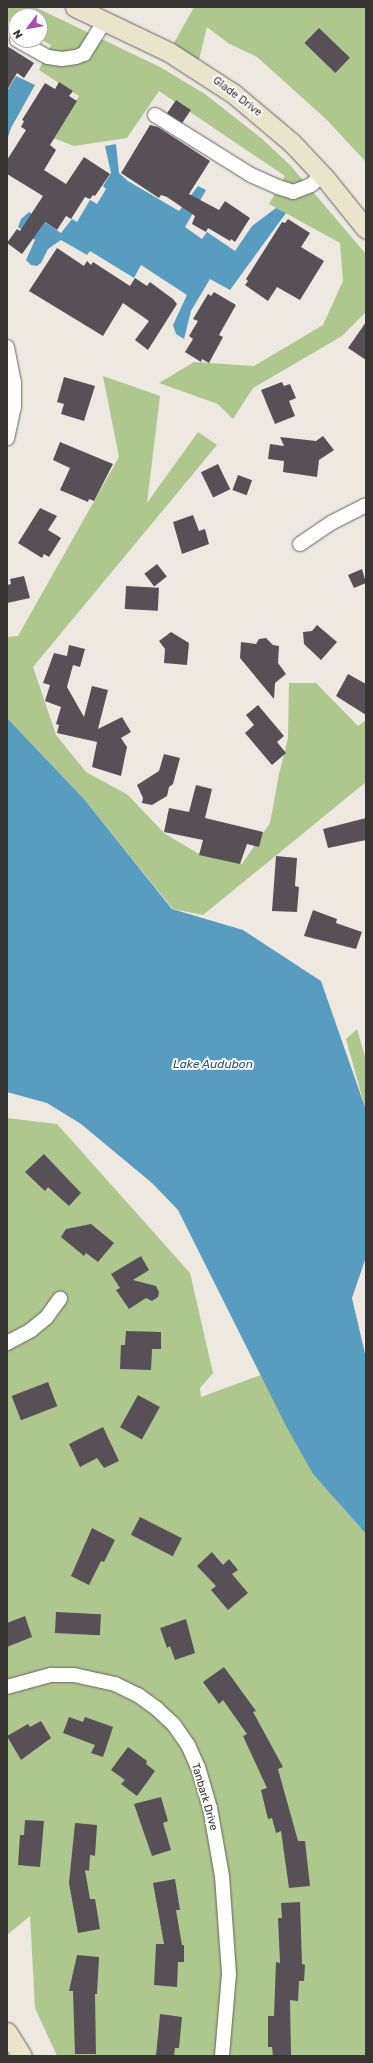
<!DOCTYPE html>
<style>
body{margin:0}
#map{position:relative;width:373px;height:2063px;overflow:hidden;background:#ede9e1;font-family:Rubik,sans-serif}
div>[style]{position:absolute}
.green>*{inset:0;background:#adc78c}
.water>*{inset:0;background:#589cc0}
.building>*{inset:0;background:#575157;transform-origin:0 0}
.roads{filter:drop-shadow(0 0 1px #66635c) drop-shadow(0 0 1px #66635c)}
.street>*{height:14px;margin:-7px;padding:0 7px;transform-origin:7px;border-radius:7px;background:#fff}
.secondary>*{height:19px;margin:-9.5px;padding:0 9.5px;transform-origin:9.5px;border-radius:9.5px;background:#e8e5ca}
span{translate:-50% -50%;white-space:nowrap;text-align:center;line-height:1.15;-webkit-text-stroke:4px #fff;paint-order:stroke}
.street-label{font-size:11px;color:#363532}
.water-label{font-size:12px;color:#245974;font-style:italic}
.frame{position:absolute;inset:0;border:8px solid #363532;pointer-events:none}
.north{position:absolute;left:8px;top:8px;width:40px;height:40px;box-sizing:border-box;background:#fff;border:1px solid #afaead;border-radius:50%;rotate:238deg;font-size:11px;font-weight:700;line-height:16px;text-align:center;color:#363532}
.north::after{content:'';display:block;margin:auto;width:14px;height:18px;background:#a84ab3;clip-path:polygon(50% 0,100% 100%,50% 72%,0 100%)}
</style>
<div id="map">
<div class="green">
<i style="clip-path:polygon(7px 7px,35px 7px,160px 67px,205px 94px,261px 138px,290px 165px,366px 254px,366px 312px,342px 336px,253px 388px,233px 419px,218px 404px,159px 383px,194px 362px,254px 366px,323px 325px,343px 281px,340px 243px,269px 204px,285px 176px,159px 91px,127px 138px,74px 146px,53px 138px,79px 96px,39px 70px,51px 45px,40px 39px,40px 16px,16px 16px,16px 26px,7px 21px)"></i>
<i style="clip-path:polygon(194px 7px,366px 7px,366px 162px,326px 119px,257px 57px,228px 43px,207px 27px,197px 68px,169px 52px)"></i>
<i style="clip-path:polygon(103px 376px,160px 396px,147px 503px,198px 432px,217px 445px,33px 667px,56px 735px,86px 772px,128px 795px,164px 833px,199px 854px,242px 864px,270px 823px,279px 774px,288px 738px,289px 683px,316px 683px,358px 726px,366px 720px,366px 782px,203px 915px,173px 909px,84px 799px,7px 718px,7px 637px,18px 636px,119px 457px)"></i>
<i style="clip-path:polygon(357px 1029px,366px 1060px,366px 1111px,346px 1039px)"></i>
<i style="clip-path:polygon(7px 1118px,57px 1124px,190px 1273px,213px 1373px,200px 1388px,201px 1397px,261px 1375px,313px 1474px,366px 1534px,366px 2056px,57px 2056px,35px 2008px,30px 1916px,7px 1935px)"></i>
</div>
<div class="water">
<i style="clip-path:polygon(16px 76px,35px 85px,11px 128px,7px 140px,7px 91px)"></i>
<i style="clip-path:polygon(116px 144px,119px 173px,128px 181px,179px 211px,198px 186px,206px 190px,185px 227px,202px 239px,207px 232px,235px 251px,252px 226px,276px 208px,286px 213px,230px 290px,210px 279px,191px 311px,184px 339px,176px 334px,173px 325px,187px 295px,141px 265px,134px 278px,90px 251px,87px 255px,61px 240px,48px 249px,41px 263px,37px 266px,31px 265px,26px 260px,35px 240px,18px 227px,21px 219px,29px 212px,61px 233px,72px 219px,77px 222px,90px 200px,97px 204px,106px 189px,103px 186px,111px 173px,105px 146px)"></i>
<i style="clip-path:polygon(7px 718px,84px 799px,172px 909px,243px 930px,321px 981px,366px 1110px,366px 1257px,352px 1298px,366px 1358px,366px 1534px,313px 1474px,286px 1426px,178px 1210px,152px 1183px,81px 1124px,47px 1103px,7px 1092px)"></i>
</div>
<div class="building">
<i style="left:319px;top:28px;width:43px;height:21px;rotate:44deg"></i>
<i style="clip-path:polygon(7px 46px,34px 63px,24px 78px,17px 73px,7px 90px)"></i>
<i style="clip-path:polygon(59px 82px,73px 91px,69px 96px,77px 101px,50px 145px,56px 150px,44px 170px,66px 184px,84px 157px,110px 174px,95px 196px,93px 195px,90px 199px,85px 197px,71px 219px,66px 216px,57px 230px,45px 222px,22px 254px,7px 243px,17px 229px,20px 231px,43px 196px,7px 174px,7px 160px,26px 130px,21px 127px,24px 121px,22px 120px,45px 83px,55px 89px)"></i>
<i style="left:176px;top:100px;width:18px;height:16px;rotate:34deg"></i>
<i style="clip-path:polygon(150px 125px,158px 127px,210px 161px,189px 194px,219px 210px,225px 201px,250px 218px,235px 242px,231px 239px,230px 241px,208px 228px,206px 232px,192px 224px,195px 216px,167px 197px,161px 195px,159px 198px,121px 173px)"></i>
<i style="clip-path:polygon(288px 219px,310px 233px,301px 247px,324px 261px,300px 300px,277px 287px,268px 301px,245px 285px,248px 281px,246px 279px,282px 222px,285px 223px)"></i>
<i style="clip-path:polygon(57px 248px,84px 266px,87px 261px,91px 265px,93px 262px,130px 286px,135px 278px,147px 286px,150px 282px,173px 299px,177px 304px,148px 350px,135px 340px,149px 321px,123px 303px,103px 336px,29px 291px)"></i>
<i style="clip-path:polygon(214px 292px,236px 305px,219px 335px,223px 337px,209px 363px,202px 359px,201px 362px,185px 352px,193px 339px,189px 336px,198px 321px,193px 319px,208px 294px,211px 296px)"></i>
<i style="clip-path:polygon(366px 322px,366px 360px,348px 348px)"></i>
<i style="clip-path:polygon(64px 377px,95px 386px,84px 421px,61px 414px,64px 404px,57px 402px)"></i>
<i style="clip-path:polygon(282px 382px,284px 386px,290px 384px,296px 398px,289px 401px,295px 416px,275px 424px,261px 390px)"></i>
<i style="clip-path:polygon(323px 436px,334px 450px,319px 460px,317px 477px,283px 472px,284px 461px,268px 459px,270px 444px,284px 446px,280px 437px,316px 441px)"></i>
<i style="clip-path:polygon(60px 442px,113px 464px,94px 501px,89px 499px,88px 502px,60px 490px,70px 468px,53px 460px)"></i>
<i style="left:218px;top:464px;width:28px;height:19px;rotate:64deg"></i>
<i style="left:238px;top:475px;width:15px;height:16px;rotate:20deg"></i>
<i style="clip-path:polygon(40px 508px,57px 516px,48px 530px,61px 538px,49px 557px,44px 554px,42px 558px,18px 543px)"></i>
<i style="clip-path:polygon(193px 515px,199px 531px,205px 529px,209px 544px,182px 554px,173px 522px)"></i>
<i style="left:157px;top:564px;width:16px;height:16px;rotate:52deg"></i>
<i style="clip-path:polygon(362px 569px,366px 583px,354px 588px,348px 575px)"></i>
<i style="clip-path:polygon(24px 576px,30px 598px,7px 603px,7px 585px,11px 584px,10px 579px)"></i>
<i style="left:126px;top:586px;width:33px;height:23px;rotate:3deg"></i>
<i style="clip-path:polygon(317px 625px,337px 642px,321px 660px,304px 644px,303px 632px,312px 631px)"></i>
<i style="clip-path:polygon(171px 632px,189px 643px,187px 665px,164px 663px,165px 649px,159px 641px)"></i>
<i style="clip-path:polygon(266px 638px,273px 645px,279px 646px,278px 663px,286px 674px,275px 683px,274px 699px,240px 658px,241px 642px,256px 644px,259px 639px)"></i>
<i style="clip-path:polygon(69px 645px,85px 649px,80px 667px,73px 665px,67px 687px,84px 717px,92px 686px,108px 690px,98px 729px,122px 717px,131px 732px,121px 738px,127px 747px,121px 776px,92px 767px,97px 742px,57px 733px,59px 725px,56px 724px,61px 707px,45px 701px,50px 685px,43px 683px,54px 653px,67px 656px)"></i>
<i style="clip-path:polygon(348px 674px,366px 684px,366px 715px,336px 696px)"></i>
<i style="clip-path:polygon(258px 705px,284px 736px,277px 742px,286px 753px,272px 765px,245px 733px,254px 725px,246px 715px)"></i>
<i style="clip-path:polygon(164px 754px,180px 758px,173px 784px,169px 787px,167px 796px,152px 805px,142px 803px,143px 798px,137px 785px,159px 771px)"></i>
<i style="clip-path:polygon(196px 785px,212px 789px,205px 818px,263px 832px,259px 847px,247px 844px,240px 864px,199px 855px,203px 840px,164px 832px,169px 808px,189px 812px)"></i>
<i style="clip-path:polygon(366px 818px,366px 840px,328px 848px,323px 829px)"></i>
<i style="clip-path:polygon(276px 856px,297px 858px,295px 886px,299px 887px,297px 912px,272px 911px)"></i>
<i style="clip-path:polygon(313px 910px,337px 919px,336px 923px,362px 932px,356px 949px,304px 936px)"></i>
<i style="clip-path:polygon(44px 1154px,81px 1193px,69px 1206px,48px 1187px,45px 1191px,25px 1172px)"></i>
<i style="clip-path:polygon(91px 1224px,114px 1243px,98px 1262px,86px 1253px,84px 1256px,61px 1237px,66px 1229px)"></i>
<i style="clip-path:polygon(141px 1256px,149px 1270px,133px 1280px,156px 1286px,159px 1292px,158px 1297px,152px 1301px,146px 1298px,129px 1309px,116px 1290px,120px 1288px,111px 1274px)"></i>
<i style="clip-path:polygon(126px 1331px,161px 1332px,161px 1349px,152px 1349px,151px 1370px,120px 1369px,121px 1345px,125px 1345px)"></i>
<i style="left:48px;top:1382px;width:26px;height:39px;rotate:69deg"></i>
<i style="left:138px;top:1395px;width:25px;height:37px;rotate:29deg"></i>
<i style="clip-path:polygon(103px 1427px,119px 1461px,104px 1468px,97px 1458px,80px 1467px,69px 1444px)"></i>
<i style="left:140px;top:1517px;width:47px;height:20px;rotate:27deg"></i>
<i style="clip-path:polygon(92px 1528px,115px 1540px,104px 1562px,101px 1561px,89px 1585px,71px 1576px)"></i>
<i style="clip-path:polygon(212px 1552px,223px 1565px,229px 1559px,238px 1570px,232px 1574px,248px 1593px,228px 1610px,211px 1590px,216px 1586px,197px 1566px)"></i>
<i style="left:56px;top:1612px;width:45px;height:21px;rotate:3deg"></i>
<i style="clip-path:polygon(25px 1616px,32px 1637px,7px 1647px,7px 1623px)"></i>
<i style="clip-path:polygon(186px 1619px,195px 1653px,175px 1660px,170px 1646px,167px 1648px,160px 1628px)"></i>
<i style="clip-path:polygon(224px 1667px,256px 1711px,253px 1712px,283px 1767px,278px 1769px,298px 1841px,305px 1841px,310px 1886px,289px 1888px,281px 1831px,276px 1833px,272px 1818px,268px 1819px,261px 1790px,267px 1788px,243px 1736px,247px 1734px,223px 1700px,219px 1704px,203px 1682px)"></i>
<i style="clip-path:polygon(69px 1717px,83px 1722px,85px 1717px,113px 1727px,103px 1757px,91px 1753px,95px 1745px,63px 1733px)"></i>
<i style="clip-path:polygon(41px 1721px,51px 1738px,21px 1760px,7px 1736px,28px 1724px,30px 1727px)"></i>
<i style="clip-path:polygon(128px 1747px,147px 1761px,146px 1764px,155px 1771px,137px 1796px,121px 1784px,125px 1780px,111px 1770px)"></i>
<i style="clip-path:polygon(161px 1797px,168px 1821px,163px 1823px,171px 1850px,152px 1856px,134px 1804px)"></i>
<i style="clip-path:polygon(25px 1820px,44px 1821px,40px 1867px,18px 1865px,20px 1835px,24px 1835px)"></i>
<i style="clip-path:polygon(75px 1823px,97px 1825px,95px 1856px,90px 1855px,89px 1871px,85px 1870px,90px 1899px,95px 1899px,100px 1929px,78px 1933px,69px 1883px)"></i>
<i style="clip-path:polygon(175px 1879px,180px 1910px,176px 1910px,182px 1945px,184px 1945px,184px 1962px,178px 1962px,177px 1987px,154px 1985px,156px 1944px,164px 1944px,153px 1883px)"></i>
<i style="clip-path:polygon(300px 1902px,302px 1964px,305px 1965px,304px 1981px,299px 1981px,298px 2001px,290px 2000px,291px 2056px,273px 2056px,272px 2047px,268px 2047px,268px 2016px,274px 2016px,276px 1962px,280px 1963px,278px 1918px,282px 1918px,281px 1903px)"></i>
<i style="clip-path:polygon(77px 1955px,99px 1957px,97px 1994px,95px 1994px,96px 2054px,75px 2054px,73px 1991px,69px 1991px)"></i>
<i style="clip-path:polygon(160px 2014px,182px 2017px,179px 2048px,175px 2048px,174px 2056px,156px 2056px)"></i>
</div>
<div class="roads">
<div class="street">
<i style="left:17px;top:40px;width:35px;rotate:29deg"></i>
<i style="left:48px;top:57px;width:14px;rotate:8deg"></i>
<i style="left:62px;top:59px;width:14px;rotate:-8deg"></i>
<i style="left:76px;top:57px;width:9px;rotate:-21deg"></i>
<i style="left:84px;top:54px;width:39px;rotate:-58deg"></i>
<i style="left:155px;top:115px;width:113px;rotate:32deg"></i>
<i style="left:251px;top:175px;width:30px;rotate:24deg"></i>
<i style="left:278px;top:187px;width:16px;rotate:18deg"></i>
<i style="left:293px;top:192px;width:19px;rotate:-21deg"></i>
<i style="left:311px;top:185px;width:15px;rotate:-42deg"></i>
<i style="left:7px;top:347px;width:36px;rotate:79deg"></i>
<i style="left:14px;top:382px;width:24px;rotate:90deg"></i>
<i style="left:14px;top:406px;width:33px;rotate:102deg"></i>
<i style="left:300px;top:544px;width:37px;rotate:-34deg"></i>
<i style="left:331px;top:523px;width:39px;rotate:-27deg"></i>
<i style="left:7px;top:1343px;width:27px;rotate:-28deg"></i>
<i style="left:31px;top:1330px;width:19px;rotate:-39deg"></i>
<i style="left:46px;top:1318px;width:24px;rotate:-54deg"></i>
<i style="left:7px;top:1687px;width:46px;rotate:-15.3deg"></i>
<i style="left:51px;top:1675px;width:23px"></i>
<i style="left:74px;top:1675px;width:42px;rotate:12.4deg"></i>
<i style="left:115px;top:1684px;width:25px;rotate:26deg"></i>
<i style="left:138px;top:1695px;width:24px;rotate:36deg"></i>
<i style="left:157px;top:1709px;width:23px;rotate:43deg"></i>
<i style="left:174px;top:1725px;width:24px;rotate:55deg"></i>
<i style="left:188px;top:1745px;width:24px;rotate:66deg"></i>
<i style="left:198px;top:1767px;width:43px;rotate:73.7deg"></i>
<i style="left:210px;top:1808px;width:69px;rotate:80deg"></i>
<i style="left:222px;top:1876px;width:98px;rotate:85.9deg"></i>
<i style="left:229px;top:1974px;width:82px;rotate:94.9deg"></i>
</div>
<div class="secondary">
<i style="left:75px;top:7px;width:104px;rotate:25.6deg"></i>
<i style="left:169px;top:52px;width:77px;rotate:32.9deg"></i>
<i style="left:234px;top:94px;width:76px;rotate:40.2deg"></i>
<i style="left:292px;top:143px;width:48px;rotate:46.7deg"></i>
<i style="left:325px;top:178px;width:65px;rotate:51.2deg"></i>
<i style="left:7px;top:2032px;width:28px;rotate:58deg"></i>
</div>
</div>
<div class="street-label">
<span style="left:237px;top:97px;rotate:37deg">Glade Drive</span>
<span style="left:204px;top:1797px;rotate:74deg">Tanbark Drive</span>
</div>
<div class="water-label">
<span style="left:213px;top:1065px">Lake Audubon</span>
</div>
<div class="frame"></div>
<div class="north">N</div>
</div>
